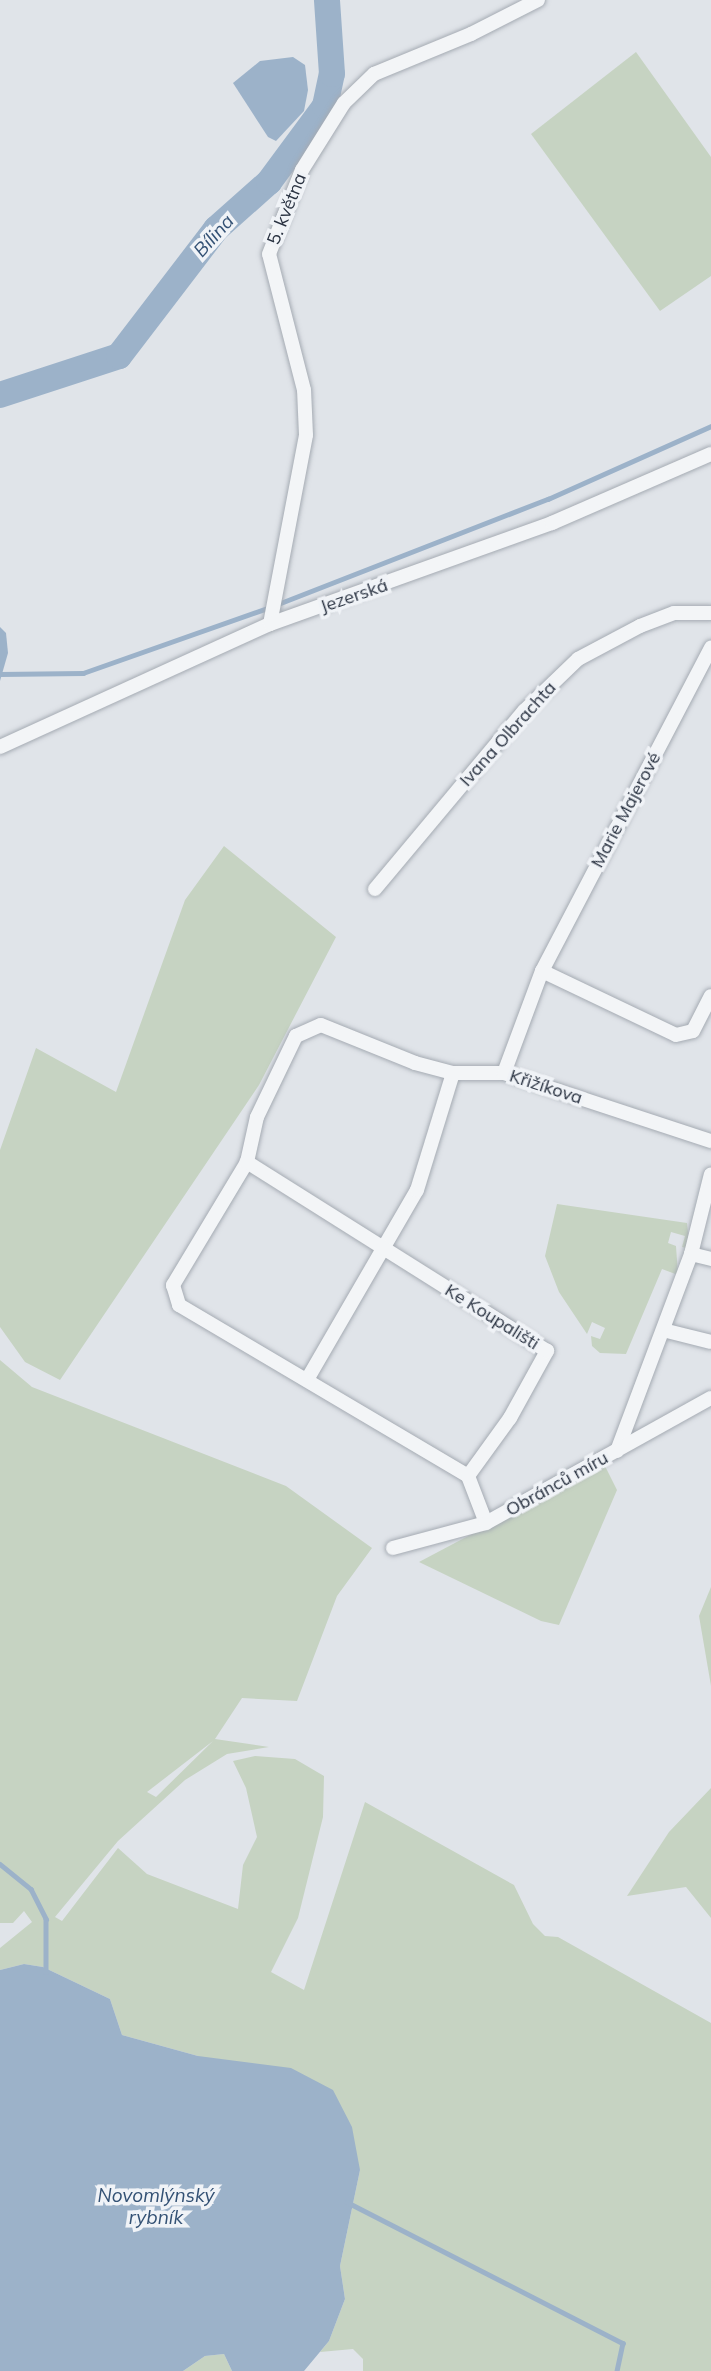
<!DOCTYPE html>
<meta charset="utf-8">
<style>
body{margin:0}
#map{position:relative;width:711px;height:2371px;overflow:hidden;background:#e0e4e9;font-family:Mulish,sans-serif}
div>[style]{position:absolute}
.green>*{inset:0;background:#c6d3c2}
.water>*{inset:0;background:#9cb2c9}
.stream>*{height:4.5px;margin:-2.25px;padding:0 2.25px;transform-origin:2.25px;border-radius:2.25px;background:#9cb2c9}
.river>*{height:26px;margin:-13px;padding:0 13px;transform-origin:13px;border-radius:13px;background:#9cb2c9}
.roads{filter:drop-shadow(0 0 2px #a5abb3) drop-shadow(0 0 2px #a5abb3)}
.street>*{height:14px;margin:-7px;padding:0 7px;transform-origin:7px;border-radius:7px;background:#f3f5f7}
span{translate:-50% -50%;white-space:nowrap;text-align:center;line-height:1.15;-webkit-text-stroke:7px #f0f3f7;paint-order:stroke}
.street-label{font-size:18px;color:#293241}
.water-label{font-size:19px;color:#335174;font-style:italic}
</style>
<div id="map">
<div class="green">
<i style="clip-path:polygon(636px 52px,711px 157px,711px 276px,660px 311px,531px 134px)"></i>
<i style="clip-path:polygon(224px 846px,336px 937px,259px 1085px,60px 1380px,25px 1362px,0 1327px,0 1150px,36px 1048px,116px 1092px,185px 900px)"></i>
<i style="clip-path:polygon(557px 1204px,687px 1223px,690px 1249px,682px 1247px,685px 1236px,671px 1232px,668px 1243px,676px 1246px,678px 1275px,662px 1269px,626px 1354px,600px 1353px,592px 1346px,591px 1336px,600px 1339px,605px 1328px,592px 1322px,587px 1334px,559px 1292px,545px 1256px)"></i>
<i style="clip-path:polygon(evenodd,0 1360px,32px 1387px,286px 1486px,372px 1548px,337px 1596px,297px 1701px,242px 1698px,215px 1739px,269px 1747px,227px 1754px,185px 1780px,118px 1841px,55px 1917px,62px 1921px,118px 1848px,147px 1874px,238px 1909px,243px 1865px,257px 1837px,246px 1788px,233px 1761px,255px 1756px,295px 1759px,324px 1776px,323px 1817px,298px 1918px,271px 1972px,304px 1990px,365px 1802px,514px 1885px,533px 1924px,545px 1936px,558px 1937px,711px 2023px,711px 2371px,363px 2371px,363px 2359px,353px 2349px,320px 2352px,329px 2341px,345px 2299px,340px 2266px,360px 2170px,198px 2056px,122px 2035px,110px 1999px,43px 1967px,24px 1964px,0 1970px,0 1948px,32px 1922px,24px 1911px,13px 1923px,0 1923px,0 1360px,213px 1741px,156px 1797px,147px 1792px,213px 1741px)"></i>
<i style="clip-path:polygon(604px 1464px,617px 1490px,559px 1625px,541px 1621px,419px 1562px)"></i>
<i style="clip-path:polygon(711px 1587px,711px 1686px,699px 1616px)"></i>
<i style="clip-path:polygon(711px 1788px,711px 1918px,686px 1887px,627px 1896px,669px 1832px)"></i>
<i style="clip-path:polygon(224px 2354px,232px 2371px,183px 2371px,205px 2356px)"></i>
</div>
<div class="water">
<i style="clip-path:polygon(293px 57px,305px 65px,308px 90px,304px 111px,276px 141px,268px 137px,233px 83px,260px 61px)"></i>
<i style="clip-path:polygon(0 627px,6px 633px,8px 653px,0 681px)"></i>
<i style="clip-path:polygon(24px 1964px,43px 1967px,110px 1999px,122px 2035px,198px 2056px,291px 2068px,333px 2090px,352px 2127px,360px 2170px,340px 2266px,345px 2299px,329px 2341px,304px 2371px,232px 2371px,224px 2354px,205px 2356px,183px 2371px,0 2371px,0 1970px)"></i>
</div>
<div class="stream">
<i style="left:278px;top:604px;width:290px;rotate:-21.3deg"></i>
<i style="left:548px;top:499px;width:179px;rotate:-24.1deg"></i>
<i style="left:0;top:674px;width:83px;rotate:-0.7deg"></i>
<i style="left:83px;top:673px;width:198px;rotate:-19.4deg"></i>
<i style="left:0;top:1864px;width:40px;rotate:39deg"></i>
<i style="left:31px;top:1889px;width:34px;rotate:63deg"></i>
<i style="left:46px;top:1919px;width:53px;rotate:90deg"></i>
<i style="left:347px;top:2202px;width:310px;rotate:27.1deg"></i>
<i style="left:623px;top:2343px;width:29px;rotate:102deg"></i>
</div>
<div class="river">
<i style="left:0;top:395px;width:125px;rotate:-18.1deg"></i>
<i style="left:119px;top:356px;width:160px;rotate:-52.6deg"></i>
<i style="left:216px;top:229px;width:71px;rotate:-41.6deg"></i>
<i style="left:269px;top:182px;width:94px;rotate:-53.6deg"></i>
<i style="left:325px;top:106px;width:33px;rotate:-78deg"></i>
<i style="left:332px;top:74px;width:74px;rotate:-93.9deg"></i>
</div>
<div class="roads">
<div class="street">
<i style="left:270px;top:624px;width:192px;rotate:-79.2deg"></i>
<i style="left:306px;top:435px;width:45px;rotate:-92.5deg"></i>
<i style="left:304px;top:390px;width:140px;rotate:-104.4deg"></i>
<i style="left:269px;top:254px;width:90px;rotate:-68.6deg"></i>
<i style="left:302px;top:170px;width:79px;rotate:-57.9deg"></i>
<i style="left:344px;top:103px;width:42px;rotate:-44deg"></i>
<i style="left:374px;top:74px;width:105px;rotate:-22.4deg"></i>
<i style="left:471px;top:34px;width:75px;rotate:-26.9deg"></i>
<i style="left:0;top:747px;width:297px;rotate:-24.5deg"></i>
<i style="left:270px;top:624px;width:300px;rotate:-19.7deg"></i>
<i style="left:552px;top:523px;width:173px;rotate:-23.5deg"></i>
<i style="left:375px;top:889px;width:232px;rotate:-50.1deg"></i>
<i style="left:524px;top:711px;width:75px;rotate:-43.9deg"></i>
<i style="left:578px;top:659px;width:70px;rotate:-28deg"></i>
<i style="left:640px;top:626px;width:36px;rotate:-21deg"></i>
<i style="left:674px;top:613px;width:37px"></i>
<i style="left:542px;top:971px;width:148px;rotate:25.5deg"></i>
<i style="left:676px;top:1035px;width:17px;rotate:-13deg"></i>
<i style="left:693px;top:1031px;width:39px;rotate:-63deg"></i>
<i style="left:504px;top:1073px;width:109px;rotate:-69.6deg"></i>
<i style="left:542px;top:971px;width:365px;rotate:-62.4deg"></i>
<i style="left:247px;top:1162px;width:144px;rotate:121deg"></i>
<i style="left:173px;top:1285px;width:21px;rotate:73deg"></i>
<i style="left:179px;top:1305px;width:336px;rotate:30.6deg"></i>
<i style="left:468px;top:1476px;width:50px;rotate:69deg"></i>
<i style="left:691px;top:1254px;width:21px;rotate:14deg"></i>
<i style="left:663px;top:1330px;width:49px;rotate:14deg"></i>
<i style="left:308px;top:1378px;width:217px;rotate:-59.9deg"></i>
<i style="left:417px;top:1190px;width:122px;rotate:-72.9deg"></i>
<i style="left:617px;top:1451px;width:210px;rotate:-69.4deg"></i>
<i style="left:691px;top:1254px;width:82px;rotate:-76deg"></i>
<i style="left:468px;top:1476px;width:72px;rotate:-54.1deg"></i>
<i style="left:510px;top:1418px;width:77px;rotate:-61.1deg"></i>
<i style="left:547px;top:1351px;width:355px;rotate:-147.8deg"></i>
<i style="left:247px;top:1162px;width:46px;rotate:-77.5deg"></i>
<i style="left:257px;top:1117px;width:90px;rotate:-64.3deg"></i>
<i style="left:296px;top:1036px;width:27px;rotate:-24deg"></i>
<i style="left:321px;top:1025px;width:101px;rotate:22deg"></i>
<i style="left:415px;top:1063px;width:39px;rotate:15deg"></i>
<i style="left:453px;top:1073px;width:51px"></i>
<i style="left:504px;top:1073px;width:218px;rotate:18.2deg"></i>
<i style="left:393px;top:1548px;width:96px;rotate:-15deg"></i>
<i style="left:486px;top:1523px;width:257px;rotate:-29.1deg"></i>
</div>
</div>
<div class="street-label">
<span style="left:287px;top:209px;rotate:-68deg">5. května</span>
<span style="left:354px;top:596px;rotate:-19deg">Jezerská</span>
<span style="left:508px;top:734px;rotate:-48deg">Ivana Olbrachta</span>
<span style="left:626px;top:810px;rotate:-62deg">Marie Majerové</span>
<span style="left:546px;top:1087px;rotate:18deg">Křižíkova</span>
<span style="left:492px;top:1317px;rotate:32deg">Ke Koupališti</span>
<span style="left:557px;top:1484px;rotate:-29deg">Obránců míru</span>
</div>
<div class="water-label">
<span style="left:214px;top:236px;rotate:-48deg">Bílina</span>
<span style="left:156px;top:2207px">Novomlýnský<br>rybník</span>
</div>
</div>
